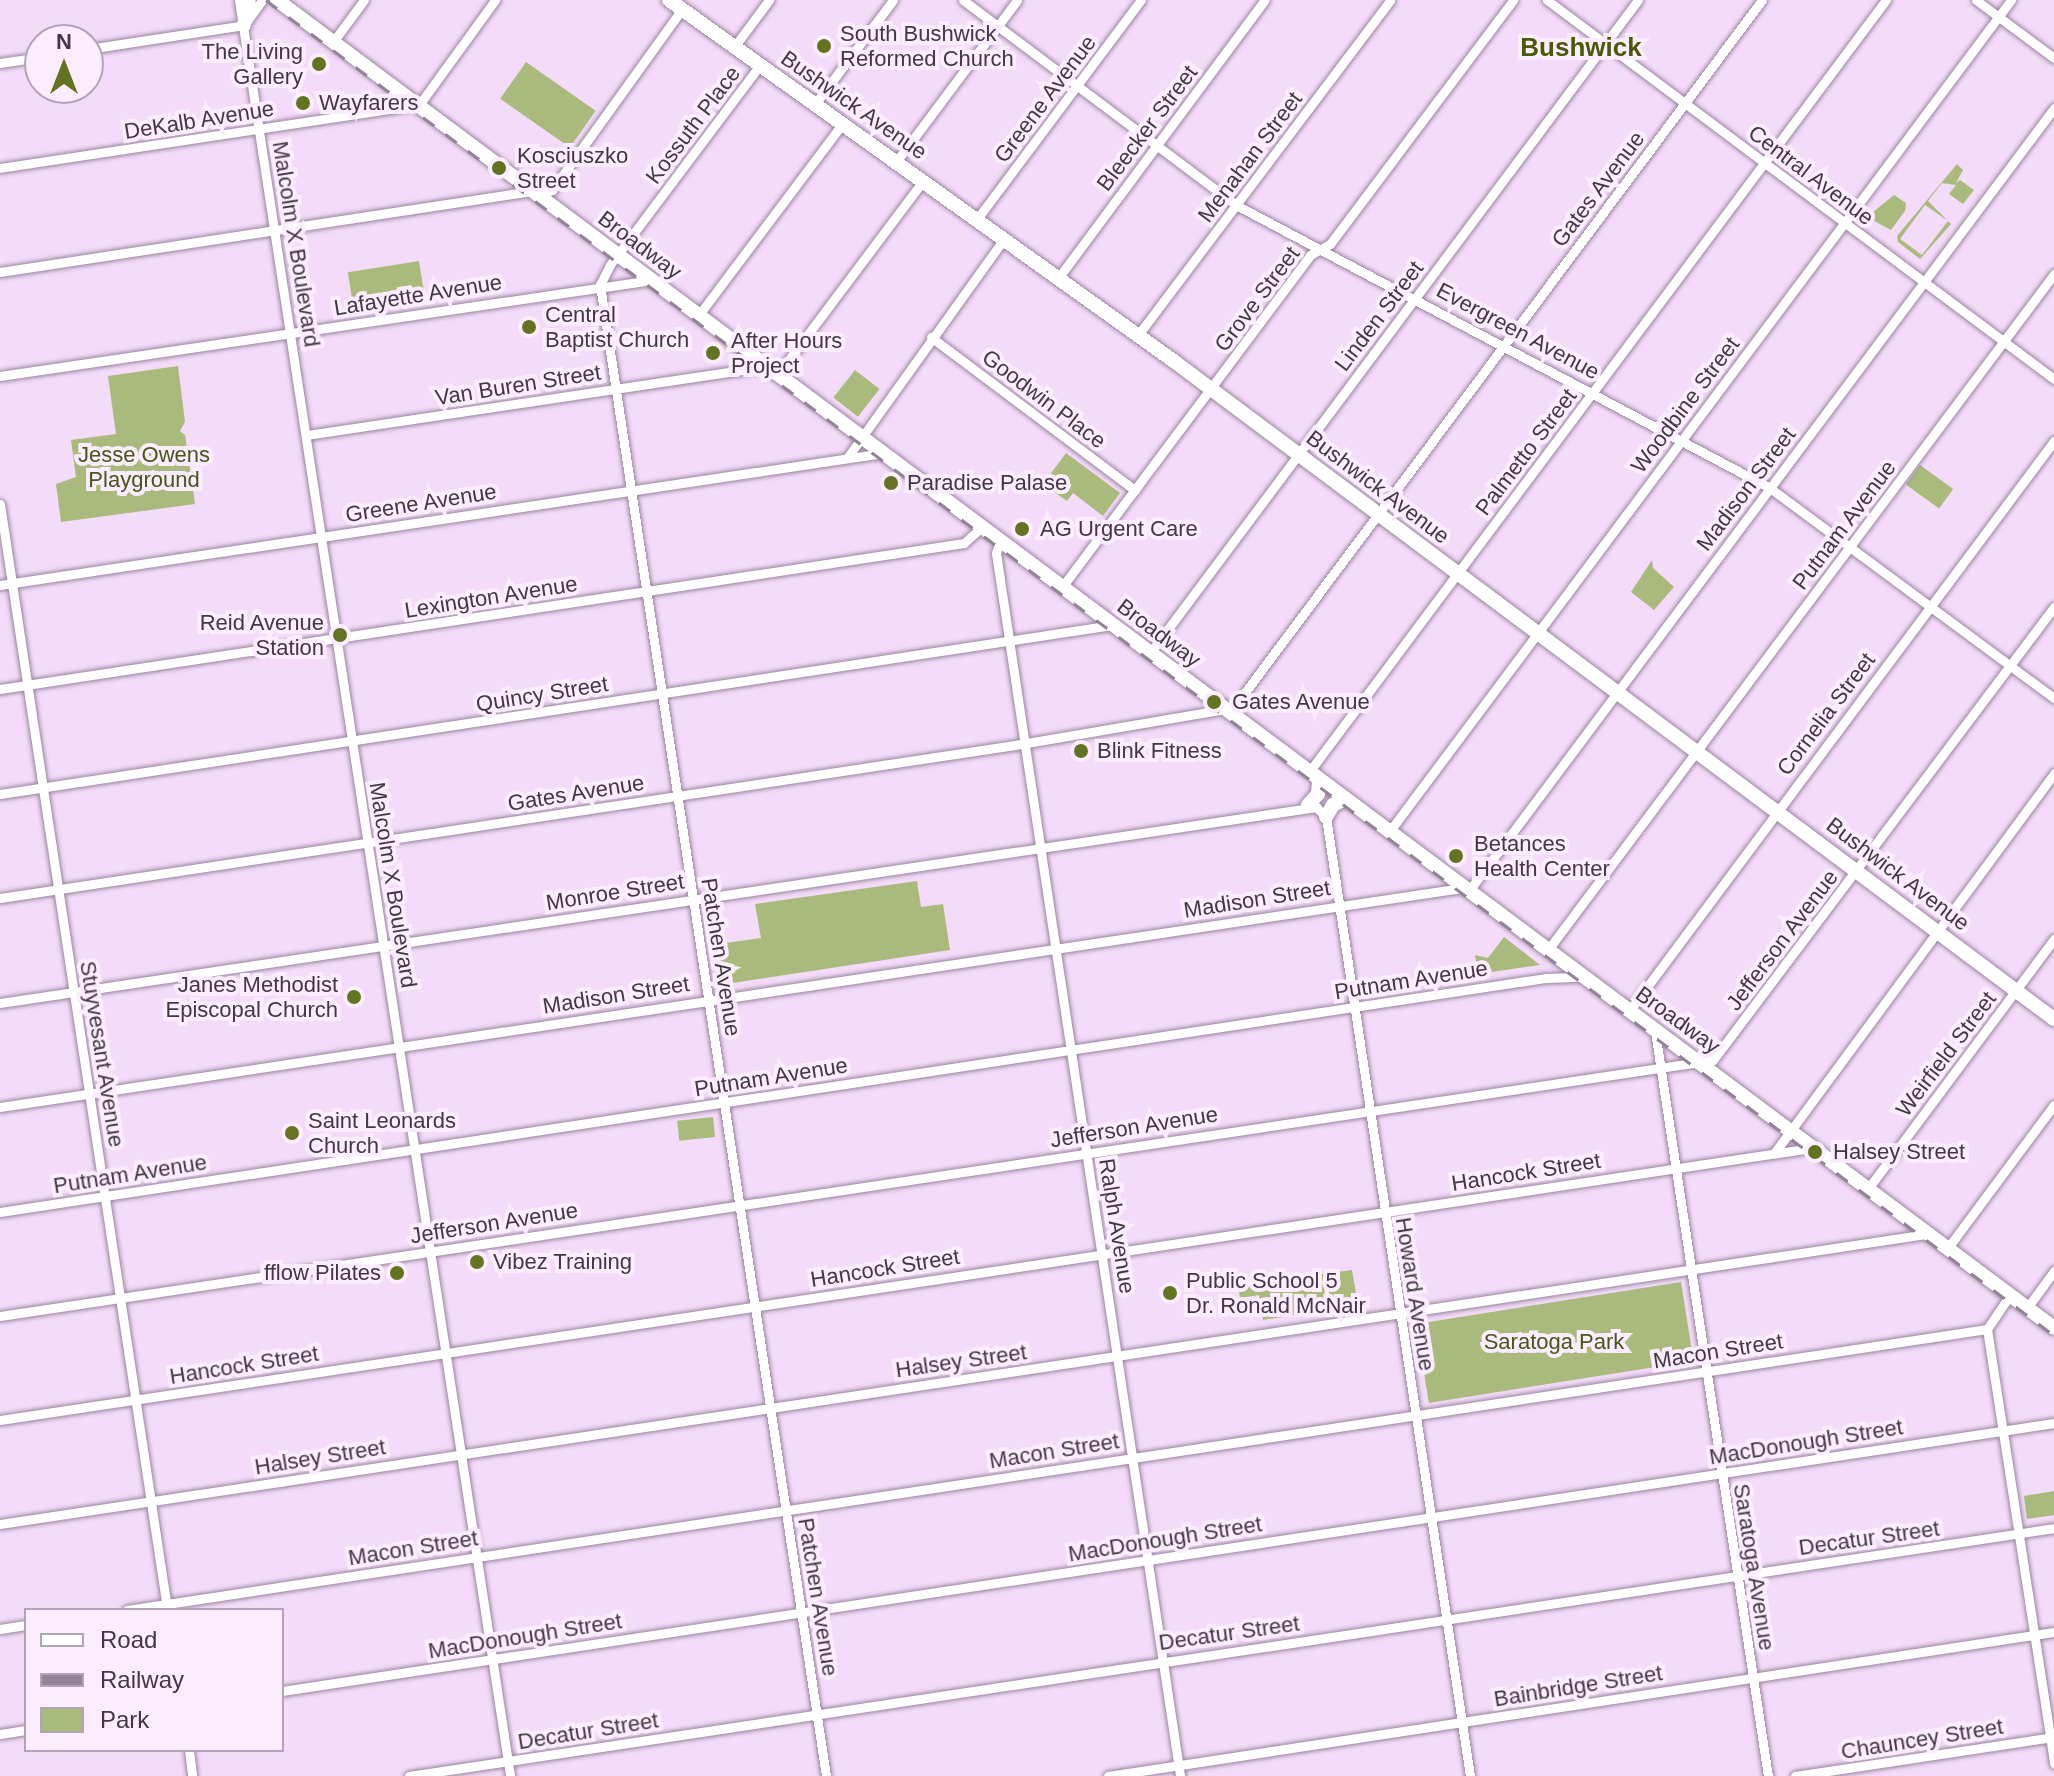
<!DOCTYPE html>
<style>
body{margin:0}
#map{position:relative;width:2054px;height:1776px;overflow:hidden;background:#f3dbf9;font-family:Helvetica,sans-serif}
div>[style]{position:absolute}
.green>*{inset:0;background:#aaba7d;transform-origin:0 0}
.roads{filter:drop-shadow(0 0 2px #9a849f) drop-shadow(0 0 2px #9a849f)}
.minor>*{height:9px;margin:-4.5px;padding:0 4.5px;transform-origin:4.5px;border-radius:4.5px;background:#fff}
.secondary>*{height:14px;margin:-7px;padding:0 7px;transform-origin:7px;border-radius:7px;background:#fff}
.primary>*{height:14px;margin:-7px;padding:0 7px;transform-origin:7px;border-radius:7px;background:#fff}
.rail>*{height:3px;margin-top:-1.5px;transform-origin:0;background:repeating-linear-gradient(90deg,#938397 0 14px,transparent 0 28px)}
.dots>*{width:22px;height:22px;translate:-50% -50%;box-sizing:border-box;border:4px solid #fbecfe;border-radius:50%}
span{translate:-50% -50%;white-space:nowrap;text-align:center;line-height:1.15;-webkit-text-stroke:8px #fbecfe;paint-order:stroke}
.poi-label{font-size:22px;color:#423844}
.left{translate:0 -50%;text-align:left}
.right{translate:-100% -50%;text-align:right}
.street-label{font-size:22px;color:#423844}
.park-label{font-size:22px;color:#495619}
.quarter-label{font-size:26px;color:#4a5907;font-weight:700}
.legend{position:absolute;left:24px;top:1608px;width:260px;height:144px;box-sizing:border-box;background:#fbecfe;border:2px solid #b1a4b4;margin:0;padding:10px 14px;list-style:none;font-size:24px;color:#423844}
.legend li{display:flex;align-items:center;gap:16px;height:40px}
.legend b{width:40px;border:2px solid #b1a4b4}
.north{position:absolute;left:24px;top:24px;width:80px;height:80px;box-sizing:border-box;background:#fbecfe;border:2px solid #b1a4b4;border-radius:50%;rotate:0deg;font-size:22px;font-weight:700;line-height:32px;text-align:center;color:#423844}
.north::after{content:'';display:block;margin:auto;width:28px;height:36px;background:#637321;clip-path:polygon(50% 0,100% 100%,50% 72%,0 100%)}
</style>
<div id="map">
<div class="green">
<i style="left:526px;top:62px;width:85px;height:45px;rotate:35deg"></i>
<i style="clip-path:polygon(evenodd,1957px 164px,1963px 170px,1956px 183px,1960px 180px,1974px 190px,1963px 204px,1949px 194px,1956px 185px,1942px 183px,1928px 201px,1951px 224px,1920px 259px,1898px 242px,1897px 236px,1957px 164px,1925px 205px,1948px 221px,1922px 255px,1900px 239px,1925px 205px)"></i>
<i style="clip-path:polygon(1894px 195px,1906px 203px,1905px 211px,1891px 230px,1867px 217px)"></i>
<i style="left:419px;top:261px;width:38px;height:72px;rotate:81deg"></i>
<i style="clip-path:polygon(178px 366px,185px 422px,180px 431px,185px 435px,195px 504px,61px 522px,56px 484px,76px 477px,71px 440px,116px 434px,108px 376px)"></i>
<i style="left:855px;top:370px;width:31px;height:35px;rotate:38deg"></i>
<i style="clip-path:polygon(1066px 453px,1120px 493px,1103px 516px,1073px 493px,1067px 501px,1043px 484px)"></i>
<i style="left:1920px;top:465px;width:41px;height:24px;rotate:36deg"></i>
<i style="clip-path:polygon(1652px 560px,1653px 568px,1674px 587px,1654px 610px,1631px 592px)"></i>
<i style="clip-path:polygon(917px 881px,921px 907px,943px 904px,950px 950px,719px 985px,712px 945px,761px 938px,755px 904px)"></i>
<i style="clip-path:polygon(1504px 937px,1540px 965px,1478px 974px,1475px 955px,1488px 958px)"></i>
<i style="left:713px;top:1117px;width:20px;height:36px;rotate:84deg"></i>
<i style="clip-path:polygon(1352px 1270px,1358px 1305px,1263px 1320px,1259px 1295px,1240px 1298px,1238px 1285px)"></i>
<i style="left:1681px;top:1282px;width:80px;height:268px;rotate:81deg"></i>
<i style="clip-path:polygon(2054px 1491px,2054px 1515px,2027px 1519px,2024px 1496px)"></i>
</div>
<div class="roads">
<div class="minor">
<i style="left:239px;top:0;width:1797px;rotate:81.32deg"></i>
<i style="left:963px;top:0;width:341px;rotate:36.9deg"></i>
<i style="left:1236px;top:205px;width:604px;rotate:27.92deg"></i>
<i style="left:1770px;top:488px;width:353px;rotate:36.5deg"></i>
<i style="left:1547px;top:0;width:633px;rotate:36.78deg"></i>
<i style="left:1976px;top:0;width:97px;rotate:36.6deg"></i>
<i style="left:333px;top:42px;width:52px;rotate:-53.6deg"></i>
<i style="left:734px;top:47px;width:59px;rotate:-53.3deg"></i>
<i style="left:88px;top:49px;width:158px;rotate:-8.7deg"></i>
<i style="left:244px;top:25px;width:31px;rotate:-54deg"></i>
<i style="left:0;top:63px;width:40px;rotate:-8.5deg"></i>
<i style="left:760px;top:65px;width:250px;rotate:126.9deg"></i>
<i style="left:610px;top:265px;width:22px;rotate:117deg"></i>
<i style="left:600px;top:285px;width:1508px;rotate:81.38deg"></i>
<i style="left:815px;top:104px;width:130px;rotate:-53.1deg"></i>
<i style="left:896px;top:162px;width:202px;rotate:-53.2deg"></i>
<i style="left:0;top:168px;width:424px;rotate:-8.6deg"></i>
<i style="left:419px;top:105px;width:130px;rotate:-54.1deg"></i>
<i style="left:537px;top:195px;width:16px;rotate:-18deg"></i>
<i style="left:552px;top:190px;width:223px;rotate:-54.3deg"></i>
<i style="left:977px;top:219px;width:274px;rotate:-53.2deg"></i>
<i style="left:0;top:272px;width:538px;rotate:-8.66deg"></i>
<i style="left:1059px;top:277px;width:345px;rotate:-53.4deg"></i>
<i style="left:698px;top:316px;width:240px;rotate:-53.1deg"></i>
<i style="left:1138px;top:335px;width:419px;rotate:-53deg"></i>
<i style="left:931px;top:337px;width:255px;rotate:36.9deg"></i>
<i style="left:778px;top:374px;width:241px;rotate:-53.1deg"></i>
<i style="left:0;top:376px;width:659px;rotate:-8.38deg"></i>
<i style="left:307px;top:435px;width:464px;rotate:-8.5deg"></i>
<i style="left:847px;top:458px;width:269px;rotate:-54.4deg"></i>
<i style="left:0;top:504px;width:1117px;rotate:81.4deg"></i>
<i style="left:1000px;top:540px;width:14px;rotate:107deg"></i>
<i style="left:996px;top:553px;width:1237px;rotate:81.44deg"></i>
<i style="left:0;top:585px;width:893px;rotate:-8.5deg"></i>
<i style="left:1062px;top:587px;width:414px;rotate:-53.2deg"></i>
<i style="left:1310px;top:255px;width:23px;rotate:-29deg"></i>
<i style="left:1330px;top:244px;width:305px;rotate:-53.1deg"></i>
<i style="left:1150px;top:653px;width:815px;rotate:-53.23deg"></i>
<i style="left:0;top:689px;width:975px;rotate:-8.61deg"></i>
<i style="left:964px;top:543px;width:24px;rotate:-42deg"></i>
<i style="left:1309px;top:772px;width:964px;rotate:-53.23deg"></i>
<i style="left:0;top:794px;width:1125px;rotate:-8.64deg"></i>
<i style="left:1389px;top:832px;width:1039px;rotate:-53.22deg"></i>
<i style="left:1468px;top:892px;width:979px;rotate:-53.22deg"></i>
<i style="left:0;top:898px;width:1026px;rotate:-8.57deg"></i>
<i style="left:1015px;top:745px;width:213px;rotate:-9.7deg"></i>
<i style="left:1225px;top:709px;width:13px;rotate:-27deg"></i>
<i style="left:1237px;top:703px;width:877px;rotate:-53.25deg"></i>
<i style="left:1547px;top:951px;width:846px;rotate:-53.17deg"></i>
<i style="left:0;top:1003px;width:1331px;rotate:-8.47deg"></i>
<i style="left:1316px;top:807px;width:14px;rotate:45deg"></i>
<i style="left:1326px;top:817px;width:970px;rotate:81.46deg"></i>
<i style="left:1629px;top:1011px;width:711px;rotate:-53.29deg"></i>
<i style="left:1655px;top:1031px;width:754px;rotate:81.38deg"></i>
<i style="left:0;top:1107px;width:1478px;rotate:-8.52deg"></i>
<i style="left:1775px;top:1152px;width:471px;rotate:-53.6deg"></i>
<i style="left:1867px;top:1190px;width:313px;rotate:-53.3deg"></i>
<i style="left:0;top:1212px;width:1564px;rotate:-8.61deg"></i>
<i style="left:1546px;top:978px;width:36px;rotate:-2deg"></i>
<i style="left:1947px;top:1249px;width:179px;rotate:-53.4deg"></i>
<i style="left:2010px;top:1295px;width:41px;rotate:124.1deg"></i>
<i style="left:1987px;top:1329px;width:440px;rotate:81.2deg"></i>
<i style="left:2027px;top:1308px;width:46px;rotate:-53.9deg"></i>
<i style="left:0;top:1316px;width:1732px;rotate:-8.5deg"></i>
<i style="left:1713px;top:1060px;width:567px;rotate:-53.03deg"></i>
<i style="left:0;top:1420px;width:1831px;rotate:-8.54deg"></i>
<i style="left:0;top:1524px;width:1949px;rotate:-8.56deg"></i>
<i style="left:127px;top:1610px;width:1881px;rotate:-8.59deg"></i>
<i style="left:0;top:1629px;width:26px;rotate:-9deg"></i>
<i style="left:282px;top:1691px;width:1792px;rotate:-8.6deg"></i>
<i style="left:0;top:1734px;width:26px;rotate:-9deg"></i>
<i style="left:189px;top:1750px;width:26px;rotate:83deg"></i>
<i style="left:409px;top:1776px;width:1664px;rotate:-8.57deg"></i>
<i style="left:1108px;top:1776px;width:957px;rotate:-8.66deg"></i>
<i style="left:1795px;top:1776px;width:261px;rotate:-8.6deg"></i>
</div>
<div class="secondary">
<i style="left:669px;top:0;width:622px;rotate:35.58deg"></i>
<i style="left:1175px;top:362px;width:1097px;rotate:36.78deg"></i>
</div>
<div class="primary">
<i style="left:277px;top:0;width:2218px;rotate:36.77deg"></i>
<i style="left:244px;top:25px;width:25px;rotate:-79deg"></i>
<i style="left:1308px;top:805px;width:15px;rotate:-48deg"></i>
<i style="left:1318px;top:794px;width:15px;rotate:-86deg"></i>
<i style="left:1326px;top:817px;width:14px;rotate:-60deg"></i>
<i style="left:1333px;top:805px;width:13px;rotate:-27deg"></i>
</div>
</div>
<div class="rail">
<i style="left:266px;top:0;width:2231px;rotate:36.75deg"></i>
</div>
<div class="dots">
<i style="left:824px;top:46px;background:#637321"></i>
<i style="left:319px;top:64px;background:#637321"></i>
<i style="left:303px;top:103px;background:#637321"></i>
<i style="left:499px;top:168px;background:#637321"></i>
<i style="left:529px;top:327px;background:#637321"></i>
<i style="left:713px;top:353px;background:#637321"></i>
<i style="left:891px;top:483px;background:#637321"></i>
<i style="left:1022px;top:529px;background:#637321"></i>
<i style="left:340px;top:635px;background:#637321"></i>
<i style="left:1214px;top:702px;background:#637321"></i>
<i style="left:1081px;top:751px;background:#637321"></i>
<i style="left:1456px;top:856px;background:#637321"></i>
<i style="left:354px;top:997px;background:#637321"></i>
<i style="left:292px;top:1133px;background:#637321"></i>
<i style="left:1815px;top:1152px;background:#637321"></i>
<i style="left:477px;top:1262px;background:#637321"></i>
<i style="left:397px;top:1273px;background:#637321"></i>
<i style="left:1170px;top:1293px;background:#637321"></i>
</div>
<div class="poi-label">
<span class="left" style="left:840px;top:46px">South Bushwick<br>Reformed Church</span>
<span class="right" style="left:303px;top:64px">The Living<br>Gallery</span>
<span class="left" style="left:319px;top:103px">Wayfarers</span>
<span class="left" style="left:517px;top:168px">Kosciuszko<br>Street</span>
<span class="left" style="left:545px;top:327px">Central<br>Baptist Church</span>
<span class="left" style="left:731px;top:353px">After Hours<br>Project</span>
<span class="left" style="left:907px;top:483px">Paradise Palase</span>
<span class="left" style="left:1040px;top:529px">AG Urgent Care</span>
<span class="right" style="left:324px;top:635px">Reid Avenue<br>Station</span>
<span class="left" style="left:1232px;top:702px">Gates Avenue</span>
<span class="left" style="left:1097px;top:751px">Blink Fitness</span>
<span class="left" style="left:1474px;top:856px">Betances<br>Health Center</span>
<span class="right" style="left:338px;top:997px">Janes Methodist<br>Episcopal Church</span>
<span class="left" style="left:308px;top:1133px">Saint Leonards<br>Church</span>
<span class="left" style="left:1833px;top:1152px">Halsey Street</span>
<span class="left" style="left:493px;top:1262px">Vibez Training</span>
<span class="right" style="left:381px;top:1273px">fflow Pilates</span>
<span class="left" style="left:1186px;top:1293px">Public School 5<br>Dr. Ronald McNair</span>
</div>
<div class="street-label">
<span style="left:1045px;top:99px;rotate:-53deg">Greene Avenue</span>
<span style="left:854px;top:105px;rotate:35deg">Bushwick Avenue</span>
<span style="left:199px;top:120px;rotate:-9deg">DeKalb Avenue</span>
<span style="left:693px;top:125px;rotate:-53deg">Kossuth Place</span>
<span style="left:1147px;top:128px;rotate:-53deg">Bleecker Street</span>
<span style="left:1250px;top:157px;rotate:-53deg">Menahan Street</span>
<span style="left:1811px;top:175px;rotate:37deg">Central Avenue</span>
<span style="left:1598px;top:189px;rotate:-53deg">Gates Avenue</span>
<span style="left:296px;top:244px;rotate:81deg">Malcolm X Boulevard</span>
<span style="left:640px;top:245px;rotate:37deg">Broadway</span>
<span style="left:418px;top:295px;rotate:-9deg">Lafayette Avenue</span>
<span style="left:1257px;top:299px;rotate:-53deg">Grove Street</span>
<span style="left:1379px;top:316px;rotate:-53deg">Linden Street</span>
<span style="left:1518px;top:331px;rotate:28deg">Evergreen Avenue</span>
<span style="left:518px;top:385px;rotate:-9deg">Van Buren Street</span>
<span style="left:1044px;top:399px;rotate:37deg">Goodwin Place</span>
<span style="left:1685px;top:405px;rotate:-53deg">Woodbine Street</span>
<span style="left:1526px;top:452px;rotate:-53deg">Palmetto Street</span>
<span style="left:1378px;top:487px;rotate:37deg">Bushwick Avenue</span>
<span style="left:1746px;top:489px;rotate:-53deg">Madison Street</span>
<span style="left:421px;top:503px;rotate:-9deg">Greene Avenue</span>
<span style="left:1844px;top:525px;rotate:-53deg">Putnam Avenue</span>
<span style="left:491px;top:597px;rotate:-9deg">Lexington Avenue</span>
<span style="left:1159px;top:633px;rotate:37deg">Broadway</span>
<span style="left:542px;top:694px;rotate:-9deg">Quincy Street</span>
<span style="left:1826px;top:714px;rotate:-53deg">Cornelia Street</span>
<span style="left:576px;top:793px;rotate:-9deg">Gates Avenue</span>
<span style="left:1898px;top:874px;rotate:37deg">Bushwick Avenue</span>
<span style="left:393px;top:885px;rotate:81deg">Malcolm X Boulevard</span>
<span style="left:615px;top:892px;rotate:-9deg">Monroe Street</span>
<span style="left:1257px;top:899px;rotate:-9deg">Madison Street</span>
<span style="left:1782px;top:940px;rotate:-53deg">Jefferson Avenue</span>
<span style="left:721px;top:957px;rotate:81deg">Patchen Avenue</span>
<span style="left:1411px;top:980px;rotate:-9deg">Putnam Avenue</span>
<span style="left:616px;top:995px;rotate:-9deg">Madison Street</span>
<span style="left:1678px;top:1020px;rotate:36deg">Broadway</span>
<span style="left:102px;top:1054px;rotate:81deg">Stuyvesant Avenue</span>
<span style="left:1946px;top:1054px;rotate:-53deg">Weirfield Street</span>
<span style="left:771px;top:1077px;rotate:-9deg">Putnam Avenue</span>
<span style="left:1134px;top:1127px;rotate:-9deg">Jefferson Avenue</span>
<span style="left:1526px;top:1172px;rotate:-9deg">Hancock Street</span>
<span style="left:130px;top:1174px;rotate:-9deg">Putnam Avenue</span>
<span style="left:494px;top:1223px;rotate:-9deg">Jefferson Avenue</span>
<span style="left:1117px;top:1226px;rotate:81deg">Ralph Avenue</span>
<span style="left:885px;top:1268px;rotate:-9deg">Hancock Street</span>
<span style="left:1415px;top:1294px;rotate:81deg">Howard Avenue</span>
<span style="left:1718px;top:1351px;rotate:-9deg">Macon Street</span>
<span style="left:961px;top:1361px;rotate:-8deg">Halsey Street</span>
<span style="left:244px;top:1365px;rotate:-9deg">Hancock Street</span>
<span style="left:1806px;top:1442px;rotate:-9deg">MacDonough Street</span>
<span style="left:1054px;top:1451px;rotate:-9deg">Macon Street</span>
<span style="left:320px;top:1457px;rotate:-9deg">Halsey Street</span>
<span style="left:1869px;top:1538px;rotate:-8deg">Decatur Street</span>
<span style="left:1165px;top:1539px;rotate:-9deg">MacDonough Street</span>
<span style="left:413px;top:1548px;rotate:-9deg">Macon Street</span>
<span style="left:1754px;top:1567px;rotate:81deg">Saratoga Avenue</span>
<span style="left:818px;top:1597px;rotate:81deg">Patchen Avenue</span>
<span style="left:1229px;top:1633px;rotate:-8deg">Decatur Street</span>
<span style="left:525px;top:1636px;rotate:-9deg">MacDonough Street</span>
<span style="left:1578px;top:1686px;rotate:-9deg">Bainbridge Street</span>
<span style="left:588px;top:1731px;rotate:-9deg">Decatur Street</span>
<span style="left:1922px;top:1739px;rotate:-9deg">Chauncey Street</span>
</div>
<div class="park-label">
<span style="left:144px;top:467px">Jesse Owens<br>Playground</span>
<span style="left:1554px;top:1342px">Saratoga Park</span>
</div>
<div class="quarter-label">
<span style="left:1581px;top:48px">Bushwick</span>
</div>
<ul class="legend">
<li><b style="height:10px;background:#fff"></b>Road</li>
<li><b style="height:10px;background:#938397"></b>Railway</li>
<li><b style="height:22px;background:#aaba7d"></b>Park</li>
</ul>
<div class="north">N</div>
</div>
